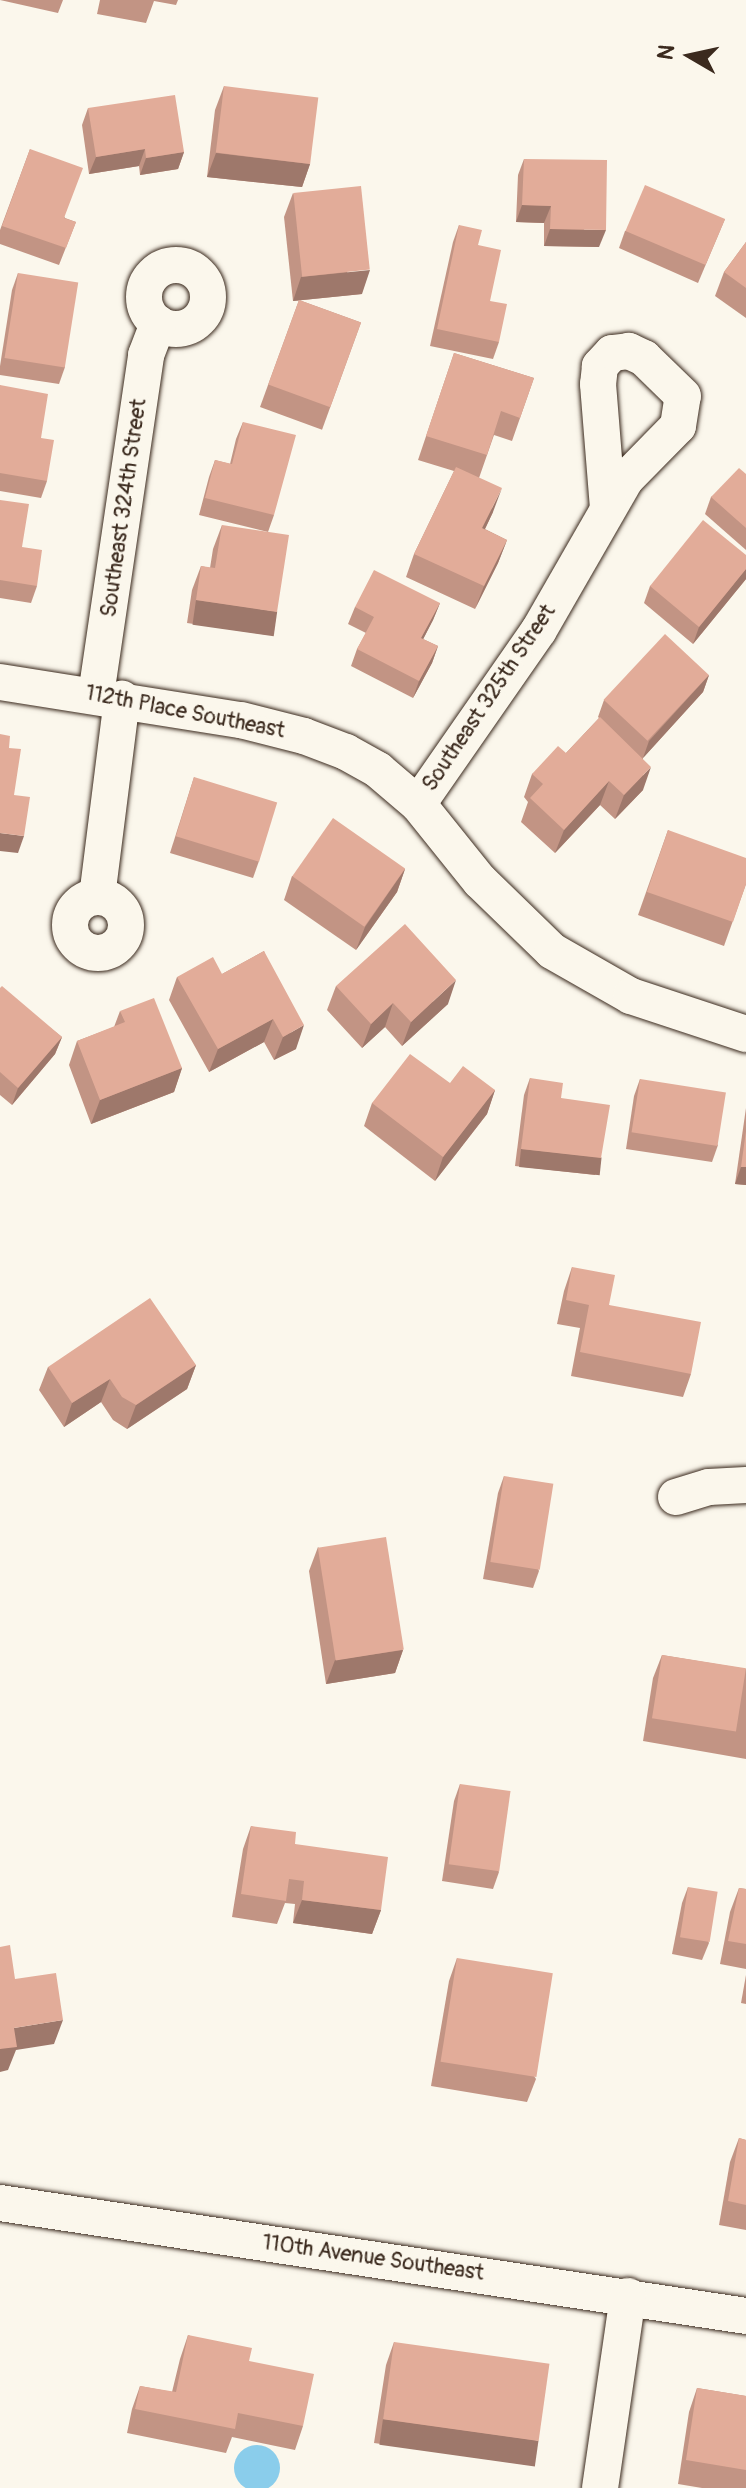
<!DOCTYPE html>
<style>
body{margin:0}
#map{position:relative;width:746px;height:2488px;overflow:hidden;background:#fbf7ec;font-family:Pangolin,sans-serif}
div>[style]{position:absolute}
.water>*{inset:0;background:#8acdeb}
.round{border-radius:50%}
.roads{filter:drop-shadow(0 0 2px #3b2a1e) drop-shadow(0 0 2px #3b2a1e)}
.street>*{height:36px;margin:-18px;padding:0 18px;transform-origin:18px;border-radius:18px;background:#fbf7ec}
.street>.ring{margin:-18px;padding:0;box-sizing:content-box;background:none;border:36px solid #fbf7ec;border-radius:50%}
.wall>*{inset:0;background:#c29484;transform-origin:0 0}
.shaded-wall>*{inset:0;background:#9e786b;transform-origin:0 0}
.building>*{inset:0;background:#e2ac99;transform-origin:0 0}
span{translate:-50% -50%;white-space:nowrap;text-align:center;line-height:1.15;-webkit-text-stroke:8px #fbf7ec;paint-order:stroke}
.street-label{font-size:22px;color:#3b2a1e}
.north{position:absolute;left:650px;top:16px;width:80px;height:80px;-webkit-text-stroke:6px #fbf7ec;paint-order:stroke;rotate:279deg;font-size:22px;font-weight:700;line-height:32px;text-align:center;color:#3b2a1e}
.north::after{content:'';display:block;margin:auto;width:28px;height:36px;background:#3b2a1e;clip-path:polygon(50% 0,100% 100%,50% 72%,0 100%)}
</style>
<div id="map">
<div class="water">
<i class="round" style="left:234px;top:2445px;width:46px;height:46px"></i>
</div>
<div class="roads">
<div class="street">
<i class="ring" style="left:144px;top:265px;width:28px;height:28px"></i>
<i style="left:0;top:682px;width:244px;rotate:9deg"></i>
<i style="left:241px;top:720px;width:65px;rotate:14.3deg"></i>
<i style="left:304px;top:736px;width:45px;rotate:20.9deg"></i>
<i style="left:346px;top:752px;width:37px;rotate:29deg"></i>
<i style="left:378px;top:770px;width:52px;rotate:40.4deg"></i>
<i style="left:418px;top:804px;width:99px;rotate:51.2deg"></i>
<i style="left:480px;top:881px;width:100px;rotate:44.2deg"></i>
<i style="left:552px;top:951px;width:91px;rotate:29.7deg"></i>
<i style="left:631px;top:996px;width:121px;rotate:18.3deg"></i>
<i style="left:96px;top:695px;width:344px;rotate:-81.6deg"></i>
<i style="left:146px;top:355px;width:34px;rotate:-69deg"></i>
<i style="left:418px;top:804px;width:212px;rotate:-55.2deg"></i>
<i style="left:539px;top:630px;width:174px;rotate:-60.1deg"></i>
<i style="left:626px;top:479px;width:74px;rotate:-45.5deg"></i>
<i style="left:678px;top:426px;width:30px;rotate:-81deg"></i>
<i style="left:683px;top:396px;width:54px;rotate:-135.7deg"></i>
<i style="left:644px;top:358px;width:17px;rotate:-155deg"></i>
<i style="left:629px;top:351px;width:17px;rotate:173deg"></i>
<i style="left:612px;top:353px;width:18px;rotate:133deg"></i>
<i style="left:600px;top:366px;width:18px;rotate:96deg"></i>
<i style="left:598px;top:384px;width:125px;rotate:85.4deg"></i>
<i style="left:97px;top:897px;width:200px;rotate:-82.8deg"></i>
<i class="ring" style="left:70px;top:897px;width:20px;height:20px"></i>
<i style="left:676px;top:1497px;width:34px;rotate:-17deg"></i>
<i style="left:709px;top:1487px;width:37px;rotate:-3deg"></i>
<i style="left:0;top:2203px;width:755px;rotate:8.61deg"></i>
<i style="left:600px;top:2488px;width:194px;rotate:-81.7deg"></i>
</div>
</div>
<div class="wall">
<i style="clip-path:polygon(0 0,63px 0,58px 13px)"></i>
<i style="clip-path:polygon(100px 0,178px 0,176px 5px,154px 1px,146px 23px,97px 14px)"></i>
<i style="clip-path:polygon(224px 86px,310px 164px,302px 187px,207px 177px,215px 110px)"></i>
<i style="clip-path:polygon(88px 108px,184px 152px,178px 169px,140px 175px,139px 166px,89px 174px,82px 125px)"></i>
<i style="clip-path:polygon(30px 149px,65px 218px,76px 222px,59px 265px,0 244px,0 230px)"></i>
<i style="clip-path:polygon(524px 159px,599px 247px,544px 246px,544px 223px,516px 222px,518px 175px)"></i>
<i style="clip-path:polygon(293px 193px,362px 294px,293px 301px,284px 217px)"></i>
<i style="clip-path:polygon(725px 219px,698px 283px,619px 248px,625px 231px)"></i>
<i style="clip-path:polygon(459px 225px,478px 245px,499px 342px,493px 359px,430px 346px,453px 242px)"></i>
<i style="clip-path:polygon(746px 242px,746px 318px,715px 296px,724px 272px)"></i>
<i style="clip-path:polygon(18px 273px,65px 367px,59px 384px,0 375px,0 366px,12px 290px)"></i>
<i style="left:299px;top:300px;width:66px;height:114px;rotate:20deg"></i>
<i style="clip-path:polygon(454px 353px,534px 378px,512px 441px,494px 435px,479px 478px,493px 512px,485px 529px,507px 540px,498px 563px,475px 609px,406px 577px,414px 554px,454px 471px,418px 460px)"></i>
<i style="clip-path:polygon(0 385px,41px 438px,47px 481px,41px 498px,0 491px)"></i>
<i style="clip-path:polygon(243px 422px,274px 515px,268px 532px,199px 515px,209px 477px,215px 460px,230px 464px,236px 439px)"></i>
<i style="clip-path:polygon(746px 474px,746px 550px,705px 514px,711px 497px)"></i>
<i style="clip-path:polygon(0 500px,37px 586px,31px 603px,0 598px)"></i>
<i style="clip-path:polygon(222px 525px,268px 635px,187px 623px,192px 590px,201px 566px,210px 568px,213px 549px)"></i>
<i style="clip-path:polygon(746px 555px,746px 579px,693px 644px,644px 603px,650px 586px)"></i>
<i style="clip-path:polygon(440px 603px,433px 620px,423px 639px,438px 646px,432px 663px,413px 698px,351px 666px,357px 649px,366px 633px,348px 624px,355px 607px)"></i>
<i style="clip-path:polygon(709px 675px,703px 692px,643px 758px,643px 790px,615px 819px,600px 805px,555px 853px,521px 822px,528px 802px,524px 797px,532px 774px,566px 753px,599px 718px,598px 717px,604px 700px)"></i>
<i style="clip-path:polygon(194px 777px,259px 861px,253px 878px,170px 853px)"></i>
<i style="clip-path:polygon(668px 830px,746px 884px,724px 946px,638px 915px)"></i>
<i style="clip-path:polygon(405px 869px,397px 892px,356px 950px,284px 900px,292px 876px)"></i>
<i style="clip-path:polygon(264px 951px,296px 1049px,274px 1060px,264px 1042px,209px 1072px,169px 1000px,177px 977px,222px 974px)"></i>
<i style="clip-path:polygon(336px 986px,448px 1004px,402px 1046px,385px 1027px,362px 1048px,327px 1010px)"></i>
<i style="clip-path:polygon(0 988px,62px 1037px,55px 1054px,12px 1105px,0 1095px)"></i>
<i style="clip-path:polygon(120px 1011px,182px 1068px,174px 1092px,91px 1124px,69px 1065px,77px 1041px,114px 1027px)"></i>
<i style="clip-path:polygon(530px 1078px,561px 1098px,601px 1158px,595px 1175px,515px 1166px,524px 1095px)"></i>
<i style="clip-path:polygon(640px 1079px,718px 1145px,712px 1162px,626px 1149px,634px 1096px)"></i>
<i style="clip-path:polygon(450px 1083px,495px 1090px,487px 1114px,435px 1181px,364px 1126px,372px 1103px)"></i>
<i style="clip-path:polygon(746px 1108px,746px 1185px,735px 1184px)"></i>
<i style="clip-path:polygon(572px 1267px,609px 1305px,691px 1374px,683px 1397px,571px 1376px,580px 1328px,557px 1324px,564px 1291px)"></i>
<i style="clip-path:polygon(196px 1365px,187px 1389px,127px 1429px,113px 1420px,101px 1402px,64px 1427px,39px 1390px,48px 1367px)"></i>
<i style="clip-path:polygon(504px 1476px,539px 1571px,533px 1588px,483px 1579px,498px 1493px)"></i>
<i style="clip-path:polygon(318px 1547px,403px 1650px,395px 1673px,326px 1684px,309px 1571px)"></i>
<i style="clip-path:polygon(662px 1655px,746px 1669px,746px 1759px,643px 1741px,653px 1678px)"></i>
<i style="clip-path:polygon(460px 1784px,499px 1872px,493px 1889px,442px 1881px,454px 1801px)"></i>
<i style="clip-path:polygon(251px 1826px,295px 1844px,381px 1910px,372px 1934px,293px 1923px,295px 1904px,285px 1903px,277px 1924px,232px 1917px,243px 1849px)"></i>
<i style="clip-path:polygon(688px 1887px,709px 1943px,702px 1960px,672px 1954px,682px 1903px)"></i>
<i style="clip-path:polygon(739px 1888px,746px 1889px,746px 1969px,720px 1964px,730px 1912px)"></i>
<i style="clip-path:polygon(457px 1958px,536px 2079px,527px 2102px,431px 2086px,449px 1981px)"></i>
<i style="clip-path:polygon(746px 1975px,746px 2004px,741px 2003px)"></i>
<i style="clip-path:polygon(739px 2138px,746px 2140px,746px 2230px,719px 2225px,730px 2162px)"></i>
<i style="clip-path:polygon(188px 2335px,249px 2361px,303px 2426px,295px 2450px,232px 2437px,226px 2453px,127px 2433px,132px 2409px,140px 2386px,172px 2392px,180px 2359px)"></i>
<i style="clip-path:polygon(394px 2342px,538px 2442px,529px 2465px,374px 2443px,386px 2365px)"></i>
<i style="clip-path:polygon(697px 2388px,746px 2396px,746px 2488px,702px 2488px,678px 2484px,689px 2412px)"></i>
</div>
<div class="shaded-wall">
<i style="clip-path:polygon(145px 149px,139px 166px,89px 174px,96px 157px)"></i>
<i style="clip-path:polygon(184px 152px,178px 169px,140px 175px,146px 158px)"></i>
<i style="clip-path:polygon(216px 153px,310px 164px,302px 187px,207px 177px)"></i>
<i style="clip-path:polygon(522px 205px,551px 206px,544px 223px,516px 222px)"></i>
<i style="clip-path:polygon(550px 229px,606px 230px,599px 247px,544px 246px)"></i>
<i style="clip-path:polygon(370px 270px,362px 294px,293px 301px,301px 277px)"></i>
<i style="clip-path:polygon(502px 488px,493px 512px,474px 552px,482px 528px)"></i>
<i style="clip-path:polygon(507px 540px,498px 563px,475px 609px,484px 586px)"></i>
<i style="clip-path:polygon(746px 569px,746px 579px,693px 644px,699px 627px)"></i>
<i style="left:196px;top:600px;width:82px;height:25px;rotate:8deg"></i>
<i style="clip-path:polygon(440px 603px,433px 620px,415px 655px,421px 638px)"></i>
<i style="clip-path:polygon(438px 646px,432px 663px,413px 698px,419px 681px)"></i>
<i style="clip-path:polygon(709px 675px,703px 692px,643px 758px,649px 741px)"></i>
<i style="clip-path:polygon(651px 767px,643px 790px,615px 819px,624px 795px)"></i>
<i style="clip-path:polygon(609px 781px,600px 805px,555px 853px,564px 830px)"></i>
<i style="clip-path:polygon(0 833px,24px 836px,18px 853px,0 851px)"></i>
<i style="clip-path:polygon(405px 869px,397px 892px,356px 950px,365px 927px)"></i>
<i style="clip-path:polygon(456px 980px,448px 1004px,402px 1046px,411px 1022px)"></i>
<i style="clip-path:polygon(393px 1003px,385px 1027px,362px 1048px,371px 1024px)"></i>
<i style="clip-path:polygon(273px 1019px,264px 1042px,209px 1072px,218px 1049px)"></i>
<i style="clip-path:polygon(304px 1025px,296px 1049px,274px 1060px,283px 1037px)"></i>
<i style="clip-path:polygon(62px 1037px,55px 1054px,12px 1105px,18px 1088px)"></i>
<i style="clip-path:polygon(182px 1068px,174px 1092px,91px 1124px,100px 1100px)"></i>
<i style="clip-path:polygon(495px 1090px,487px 1114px,435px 1181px,443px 1157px)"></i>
<i style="left:521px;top:1149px;width:81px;height:18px;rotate:6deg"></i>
<i style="clip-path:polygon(741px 1167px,746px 1167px,746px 1185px,735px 1184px)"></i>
<i style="clip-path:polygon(196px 1365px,187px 1389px,127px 1429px,136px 1405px)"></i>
<i style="clip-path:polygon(110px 1379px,101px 1402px,64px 1427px,72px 1403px)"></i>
<i style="clip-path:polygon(403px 1650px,395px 1673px,326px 1684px,335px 1660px)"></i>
<i style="clip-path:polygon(302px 1900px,381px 1910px,372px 1934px,293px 1923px)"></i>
<i style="clip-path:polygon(63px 2020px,54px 2044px,16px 2050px,8px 2070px,0 2072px,0 2049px,14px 2028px)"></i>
<i style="left:383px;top:2419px;width:157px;height:26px;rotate:8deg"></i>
</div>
<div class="building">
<i style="left:224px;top:86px;width:95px;height:67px;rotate:7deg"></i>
<i style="clip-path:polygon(175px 95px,184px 152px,146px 158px,145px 149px,96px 157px,88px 108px)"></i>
<i style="clip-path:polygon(30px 149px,83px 168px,64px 218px,76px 222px,66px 248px,2px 226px)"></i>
<i style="clip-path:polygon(524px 159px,607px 160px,606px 230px,550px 229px,551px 206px,522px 205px)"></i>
<i style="left:645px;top:185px;width:87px;height:50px;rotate:23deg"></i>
<i style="left:361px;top:186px;width:84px;height:68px;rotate:84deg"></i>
<i style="clip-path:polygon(459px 225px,482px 230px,478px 245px,501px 250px,490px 301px,507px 304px,499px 342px,437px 329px)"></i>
<i style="clip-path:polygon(746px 242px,746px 288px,724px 272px)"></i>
<i style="left:18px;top:273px;width:61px;height:86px;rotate:9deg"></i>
<i style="left:299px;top:300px;width:66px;height:90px;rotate:20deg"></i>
<i style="clip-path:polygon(454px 353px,534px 378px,520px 418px,501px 411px,487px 455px,426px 436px)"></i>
<i style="clip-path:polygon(0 385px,48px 394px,41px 438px,54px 440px,47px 481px,0 473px)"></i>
<i style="clip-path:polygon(243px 422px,296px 435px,274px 515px,205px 498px,215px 460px,232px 464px)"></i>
<i style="clip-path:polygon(456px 467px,502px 488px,482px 528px,507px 540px,484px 586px,414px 554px)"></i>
<i style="clip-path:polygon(739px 468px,746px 474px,746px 528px,711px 497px)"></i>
<i style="clip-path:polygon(0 500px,29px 504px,22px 547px,42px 550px,37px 586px,0 580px)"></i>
<i style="clip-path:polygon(703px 520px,746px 555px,746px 569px,699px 627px,650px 586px)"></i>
<i style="clip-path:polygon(222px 525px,289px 535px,277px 612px,196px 600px,201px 566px,215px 568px)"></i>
<i style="clip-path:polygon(374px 570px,440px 603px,421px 638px,438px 646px,419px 681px,357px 649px,374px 617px,355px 607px)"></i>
<i style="left:665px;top:634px;width:60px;height:90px;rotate:43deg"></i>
<i style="clip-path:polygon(600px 717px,651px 767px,624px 795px,609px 781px,564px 830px,530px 798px,543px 784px,532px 774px,558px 746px,566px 753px)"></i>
<i style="clip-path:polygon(0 734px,10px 736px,9px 748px,21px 749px,14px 795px,30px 797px,24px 836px,0 833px)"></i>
<i style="left:194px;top:777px;width:87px;height:62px;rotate:17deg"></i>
<i style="left:333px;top:818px;width:88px;height:71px;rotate:35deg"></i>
<i style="clip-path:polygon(668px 830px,746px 858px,746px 884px,733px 922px,647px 892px)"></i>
<i style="clip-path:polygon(405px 924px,456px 980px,411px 1022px,393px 1003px,371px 1024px,336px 986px)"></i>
<i style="clip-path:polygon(264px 951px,304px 1025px,283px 1037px,273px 1019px,218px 1049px,177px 977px,213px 957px,222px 974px)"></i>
<i style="clip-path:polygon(2px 986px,62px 1037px,18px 1088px,0 1072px,0 988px)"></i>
<i style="clip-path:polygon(154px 998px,182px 1068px,100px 1100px,77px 1041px,125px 1022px,120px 1011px)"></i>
<i style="clip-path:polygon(410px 1054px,450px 1083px,463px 1066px,495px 1090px,443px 1157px,372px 1103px)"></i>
<i style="clip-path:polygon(530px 1078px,563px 1083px,561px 1098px,610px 1105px,601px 1158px,521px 1149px)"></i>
<i style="left:640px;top:1079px;width:87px;height:54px;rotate:9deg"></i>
<i style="clip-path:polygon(746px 1131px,746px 1167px,741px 1167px)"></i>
<i style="clip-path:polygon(572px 1267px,615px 1275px,609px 1305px,701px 1322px,691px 1374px,580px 1352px,589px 1305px,566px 1300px)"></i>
<i style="clip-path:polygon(150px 1298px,196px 1365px,136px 1405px,122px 1397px,110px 1379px,72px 1403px,48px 1367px)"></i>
<i style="left:504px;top:1476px;width:50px;height:87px;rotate:9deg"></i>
<i style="left:386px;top:1537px;width:114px;height:69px;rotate:81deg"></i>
<i style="left:662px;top:1655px;width:85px;height:64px;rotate:9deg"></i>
<i style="left:460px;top:1784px;width:51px;height:81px;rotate:8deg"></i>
<i style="clip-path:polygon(251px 1826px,296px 1832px,295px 1844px,388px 1857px,381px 1910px,302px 1900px,304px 1881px,289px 1879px,286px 1901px,241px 1894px)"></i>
<i style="left:688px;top:1887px;width:30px;height:51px;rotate:9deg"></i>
<i style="clip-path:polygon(739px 1888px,746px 1889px,746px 1944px,728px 1941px)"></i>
<i style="clip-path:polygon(10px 1945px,15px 1979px,56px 1973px,63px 2020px,14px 2028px,17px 2047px,0 2049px,0 1947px)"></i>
<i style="left:457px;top:1958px;width:97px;height:105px;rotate:9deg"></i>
<i style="clip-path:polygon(739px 2138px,746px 2140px,746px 2205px,728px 2201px)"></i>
<i style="clip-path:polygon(188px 2335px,252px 2348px,249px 2361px,314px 2374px,303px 2426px,238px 2413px,235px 2429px,135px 2409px,140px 2386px,176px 2392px)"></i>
<i style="left:394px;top:2342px;width:157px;height:78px;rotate:8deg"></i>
<i style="clip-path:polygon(697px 2388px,746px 2396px,746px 2470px,686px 2460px)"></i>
</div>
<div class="street-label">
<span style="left:124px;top:508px;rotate:-82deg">Southeast 324th Street</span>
<span style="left:489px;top:698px;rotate:-56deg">Southeast 325th Street</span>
<span style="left:185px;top:712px;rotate:11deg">112th Place Southeast</span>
<span style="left:373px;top:2258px;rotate:8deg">110th Avenue Southeast</span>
</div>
<div class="north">N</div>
</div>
